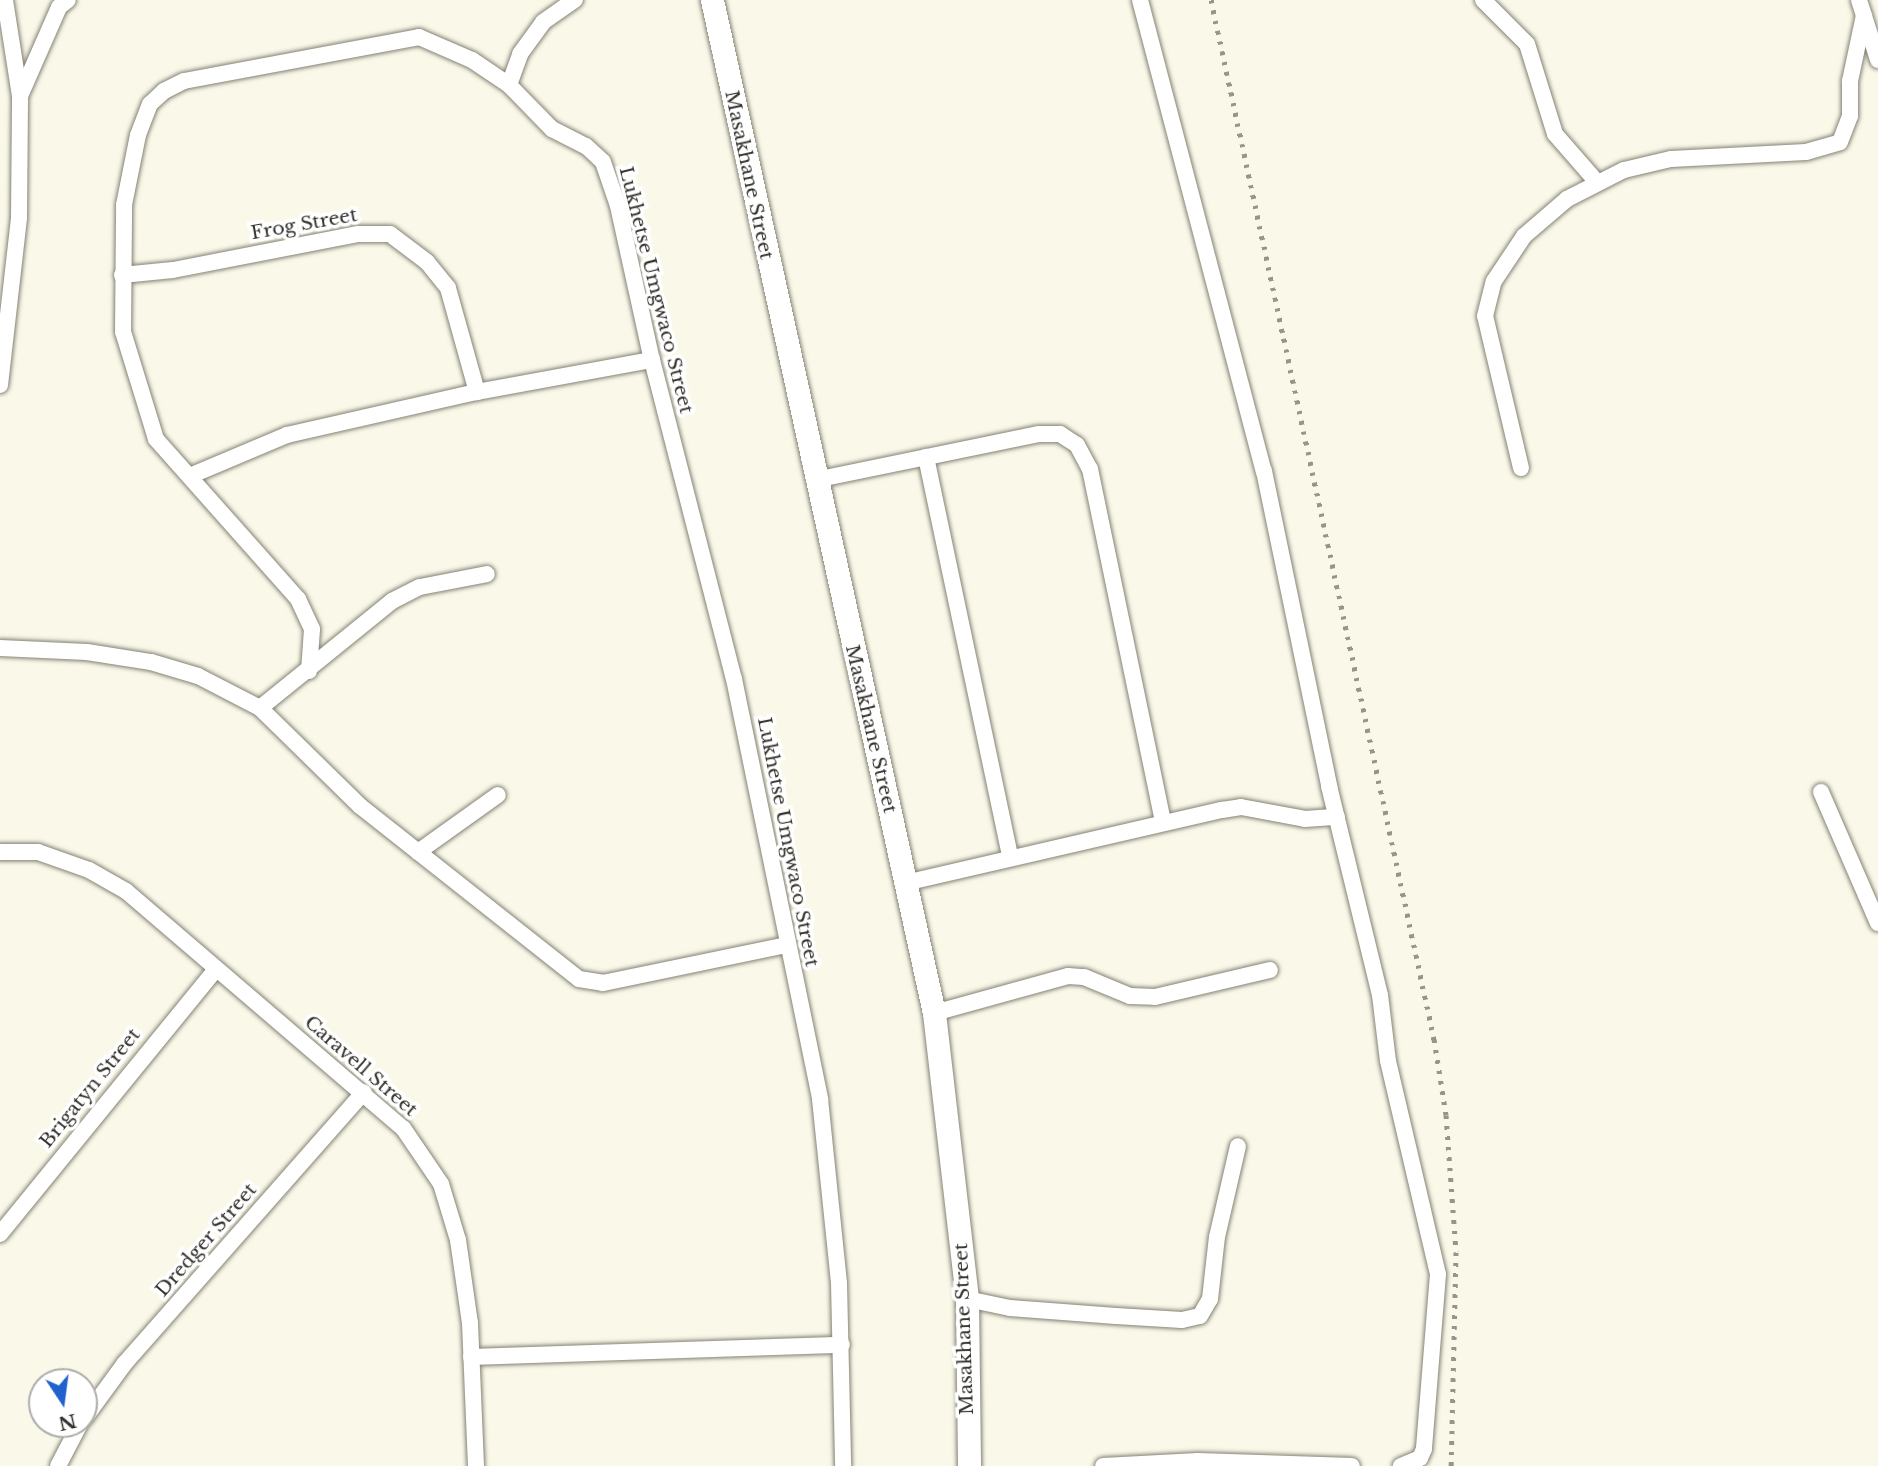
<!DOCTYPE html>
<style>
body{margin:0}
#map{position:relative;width:1878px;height:1466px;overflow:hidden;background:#faf8e9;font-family:"Libre Baskerville",serif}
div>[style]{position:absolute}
.roads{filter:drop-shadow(0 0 2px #848274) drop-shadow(0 0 2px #848274)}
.street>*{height:16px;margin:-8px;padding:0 8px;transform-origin:8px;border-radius:8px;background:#fff}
.secondary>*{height:23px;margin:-11.5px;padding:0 11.5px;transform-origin:11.5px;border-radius:11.5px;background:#fff}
.rail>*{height:5px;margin-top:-2.5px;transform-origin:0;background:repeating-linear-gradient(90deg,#97958b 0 3.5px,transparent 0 10.5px)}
span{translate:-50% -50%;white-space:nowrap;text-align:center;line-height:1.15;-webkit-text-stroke:7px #fff;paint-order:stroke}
.street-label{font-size:19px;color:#32312c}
.north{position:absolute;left:28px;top:1368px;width:70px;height:70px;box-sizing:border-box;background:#fff;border:2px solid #adadab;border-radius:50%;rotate:167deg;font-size:19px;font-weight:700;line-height:28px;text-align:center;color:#32312c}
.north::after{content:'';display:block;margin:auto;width:24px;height:32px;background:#1f61cd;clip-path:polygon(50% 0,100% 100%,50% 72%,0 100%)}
</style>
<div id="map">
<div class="roads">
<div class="street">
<i style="left:1140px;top:0;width:487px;rotate:75.3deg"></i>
<i style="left:1264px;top:471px;width:322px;rotate:78.3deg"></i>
<i style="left:1329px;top:786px;width:215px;rotate:76.3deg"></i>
<i style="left:1380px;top:995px;width:66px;rotate:83.1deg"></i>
<i style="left:1388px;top:1061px;width:219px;rotate:76.8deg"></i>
<i style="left:1438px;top:1274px;width:176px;rotate:94.6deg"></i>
<i style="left:1424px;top:1449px;width:10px;rotate:114deg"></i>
<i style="left:1420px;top:1458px;width:21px;rotate:157deg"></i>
<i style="left:1483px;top:0;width:62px;rotate:45deg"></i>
<i style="left:1527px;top:44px;width:94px;rotate:72.7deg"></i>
<i style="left:1555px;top:134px;width:62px;rotate:48.9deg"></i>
<i style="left:1859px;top:0;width:63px;rotate:72.4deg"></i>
<i style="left:509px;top:85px;width:33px;rotate:-70deg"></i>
<i style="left:520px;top:54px;width:39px;rotate:-54deg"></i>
<i style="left:543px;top:22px;width:39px;rotate:-35deg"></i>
<i style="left:20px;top:96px;width:97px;rotate:-66.3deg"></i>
<i style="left:59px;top:7px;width:11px;rotate:-38deg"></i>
<i style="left:122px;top:275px;width:51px;rotate:-5.6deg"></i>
<i style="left:173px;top:270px;width:189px;rotate:-11deg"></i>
<i style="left:359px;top:234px;width:31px"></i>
<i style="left:390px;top:234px;width:46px;rotate:37.1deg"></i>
<i style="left:427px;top:262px;width:33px;rotate:51deg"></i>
<i style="left:448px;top:288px;width:108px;rotate:74.4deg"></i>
<i style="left:0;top:385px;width:169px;rotate:-83.5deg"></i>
<i style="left:19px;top:217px;width:121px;rotate:-89.5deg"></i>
<i style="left:20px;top:96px;width:97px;rotate:-98.9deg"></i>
<i style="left:926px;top:457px;width:408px;rotate:78.1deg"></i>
<i style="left:1521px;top:468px;width:156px;rotate:-103.3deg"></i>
<i style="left:1485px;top:316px;width:36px;rotate:-76deg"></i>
<i style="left:1494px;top:281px;width:54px;rotate:-56.3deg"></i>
<i style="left:1524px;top:236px;width:57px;rotate:-40.7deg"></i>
<i style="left:1567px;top:199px;width:64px;rotate:-27deg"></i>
<i style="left:1624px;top:170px;width:48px;rotate:-13.2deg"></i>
<i style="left:1671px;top:159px;width:135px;rotate:-3deg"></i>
<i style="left:1806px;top:152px;width:35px;rotate:-16deg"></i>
<i style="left:1840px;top:142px;width:28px;rotate:-69deg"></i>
<i style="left:1850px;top:116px;width:35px;rotate:-90deg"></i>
<i style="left:1850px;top:81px;width:67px;rotate:-78deg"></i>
<i style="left:192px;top:475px;width:103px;rotate:-22.8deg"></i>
<i style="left:287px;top:435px;width:195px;rotate:-12.8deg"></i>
<i style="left:477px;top:392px;width:178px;rotate:-10.4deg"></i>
<i style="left:815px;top:480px;width:229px;rotate:-11.6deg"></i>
<i style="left:1039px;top:434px;width:21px"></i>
<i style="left:1060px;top:434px;width:20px;rotate:33deg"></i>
<i style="left:1077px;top:445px;width:27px;rotate:62deg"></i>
<i style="left:1090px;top:469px;width:361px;rotate:78.3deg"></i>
<i style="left:0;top:648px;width:87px;rotate:2.6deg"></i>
<i style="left:87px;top:652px;width:65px;rotate:8.9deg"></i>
<i style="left:151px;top:662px;width:49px;rotate:16.6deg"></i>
<i style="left:198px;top:676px;width:70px;rotate:27.3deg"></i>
<i style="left:260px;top:708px;width:140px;rotate:44.4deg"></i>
<i style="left:360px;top:806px;width:279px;rotate:38.3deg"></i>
<i style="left:579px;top:979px;width:24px;rotate:9deg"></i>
<i style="left:603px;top:983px;width:188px;rotate:-11.7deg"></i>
<i style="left:309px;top:671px;width:42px;rotate:-85.9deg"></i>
<i style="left:312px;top:629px;width:33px;rotate:-115deg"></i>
<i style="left:298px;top:599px;width:214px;rotate:-131.6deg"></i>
<i style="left:156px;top:439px;width:112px;rotate:-107.1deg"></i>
<i style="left:123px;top:332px;width:127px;rotate:-89.5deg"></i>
<i style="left:124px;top:205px;width:71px;rotate:-78.7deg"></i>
<i style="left:138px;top:135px;width:33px;rotate:-69deg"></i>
<i style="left:150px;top:104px;width:19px;rotate:-43deg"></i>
<i style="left:164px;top:91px;width:22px;rotate:-27deg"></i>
<i style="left:184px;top:81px;width:239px;rotate:-10.6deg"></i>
<i style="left:419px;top:37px;width:58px;rotate:23.5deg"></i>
<i style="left:472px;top:60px;width:45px;rotate:34deg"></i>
<i style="left:509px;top:85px;width:62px;rotate:45.7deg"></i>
<i style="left:552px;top:129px;width:38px;rotate:27deg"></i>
<i style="left:586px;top:146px;width:23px;rotate:43deg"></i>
<i style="left:603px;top:162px;width:46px;rotate:71.2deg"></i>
<i style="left:618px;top:206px;width:158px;rotate:77.6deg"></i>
<i style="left:652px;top:360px;width:329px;rotate:75.6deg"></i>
<i style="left:734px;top:679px;width:429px;rotate:78.4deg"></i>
<i style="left:820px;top:1099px;width:185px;rotate:84.1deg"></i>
<i style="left:839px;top:1283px;width:183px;rotate:88.7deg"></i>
<i style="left:260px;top:708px;width:170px;rotate:-39deg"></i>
<i style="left:392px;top:601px;width:31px;rotate:-27deg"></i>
<i style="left:420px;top:587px;width:68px;rotate:-11deg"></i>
<i style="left:1821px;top:792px;width:143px;rotate:66.5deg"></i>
<i style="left:0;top:852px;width:38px"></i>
<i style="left:38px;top:852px;width:54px;rotate:19.4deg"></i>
<i style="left:89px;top:870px;width:43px;rotate:29.6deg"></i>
<i style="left:126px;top:891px;width:365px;rotate:40.6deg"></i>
<i style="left:403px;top:1128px;width:68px;rotate:55.8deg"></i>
<i style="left:441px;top:1184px;width:59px;rotate:73.1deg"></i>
<i style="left:458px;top:1240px;width:84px;rotate:81.8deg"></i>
<i style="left:470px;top:1323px;width:143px;rotate:87.6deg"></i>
<i style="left:418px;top:852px;width:98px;rotate:-35.5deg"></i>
<i style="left:905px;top:883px;width:325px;rotate:-13deg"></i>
<i style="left:1222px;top:810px;width:19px;rotate:-9deg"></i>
<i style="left:1241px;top:807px;width:65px;rotate:10.6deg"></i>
<i style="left:1305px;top:819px;width:32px;rotate:-4deg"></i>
<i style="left:934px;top:1013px;width:139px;rotate:-15.4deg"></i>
<i style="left:1068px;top:976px;width:16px;rotate:4deg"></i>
<i style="left:1084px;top:977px;width:50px;rotate:22.4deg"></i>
<i style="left:1130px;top:996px;width:25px;rotate:2deg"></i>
<i style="left:1155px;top:997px;width:118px;rotate:-13.2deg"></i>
<i style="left:0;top:1234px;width:340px;rotate:-50.8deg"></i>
<i style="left:967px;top:1299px;width:44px;rotate:11.8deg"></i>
<i style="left:1010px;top:1308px;width:106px;rotate:4.3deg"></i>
<i style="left:1116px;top:1316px;width:66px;rotate:3.5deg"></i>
<i style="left:1182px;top:1320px;width:18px;rotate:-13deg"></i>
<i style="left:1200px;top:1316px;width:20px;rotate:-60deg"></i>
<i style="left:1210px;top:1299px;width:62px;rotate:-83.6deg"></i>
<i style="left:1217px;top:1237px;width:93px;rotate:-77deg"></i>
<i style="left:471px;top:1357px;width:371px;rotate:-1.9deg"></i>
<i style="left:84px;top:1419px;width:69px;rotate:-53.8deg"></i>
<i style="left:125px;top:1363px;width:361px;rotate:-48.6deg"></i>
<i style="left:58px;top:1466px;width:47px;rotate:-62.4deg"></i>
<i style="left:1103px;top:1466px;width:95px;rotate:-3deg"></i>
<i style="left:1198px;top:1461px;width:154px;rotate:1.9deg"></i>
</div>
<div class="secondary">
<i style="left:712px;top:0;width:1037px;rotate:77.64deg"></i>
<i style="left:934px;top:1013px;width:288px;rotate:83.4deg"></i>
<i style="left:967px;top:1299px;width:167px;rotate:89.3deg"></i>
</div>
</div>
<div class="rail">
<i style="left:1211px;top:0;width:1063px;rotate:77.89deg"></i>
<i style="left:1434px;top:1039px;width:77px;rotate:81deg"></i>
<i style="left:1446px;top:1115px;width:137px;rotate:85.8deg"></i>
<i style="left:1456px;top:1252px;width:214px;rotate:91.3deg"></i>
</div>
<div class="street-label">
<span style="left:749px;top:175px;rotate:78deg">Masakhane Street</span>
<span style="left:304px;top:224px;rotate:-10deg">Frog Street</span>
<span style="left:656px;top:290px;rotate:76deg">Lukhetse Umgwaco Street</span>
<span style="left:871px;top:729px;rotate:77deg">Masakhane Street</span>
<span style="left:788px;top:842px;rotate:79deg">Lukhetse Umgwaco Street</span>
<span style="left:361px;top:1066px;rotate:41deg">Caravell Street</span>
<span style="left:90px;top:1088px;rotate:-51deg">Brigatyn Street</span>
<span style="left:206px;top:1240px;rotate:-49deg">Dredger Street</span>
<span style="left:964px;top:1329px;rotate:-92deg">Masakhane Street</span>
</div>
<div class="north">N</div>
</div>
